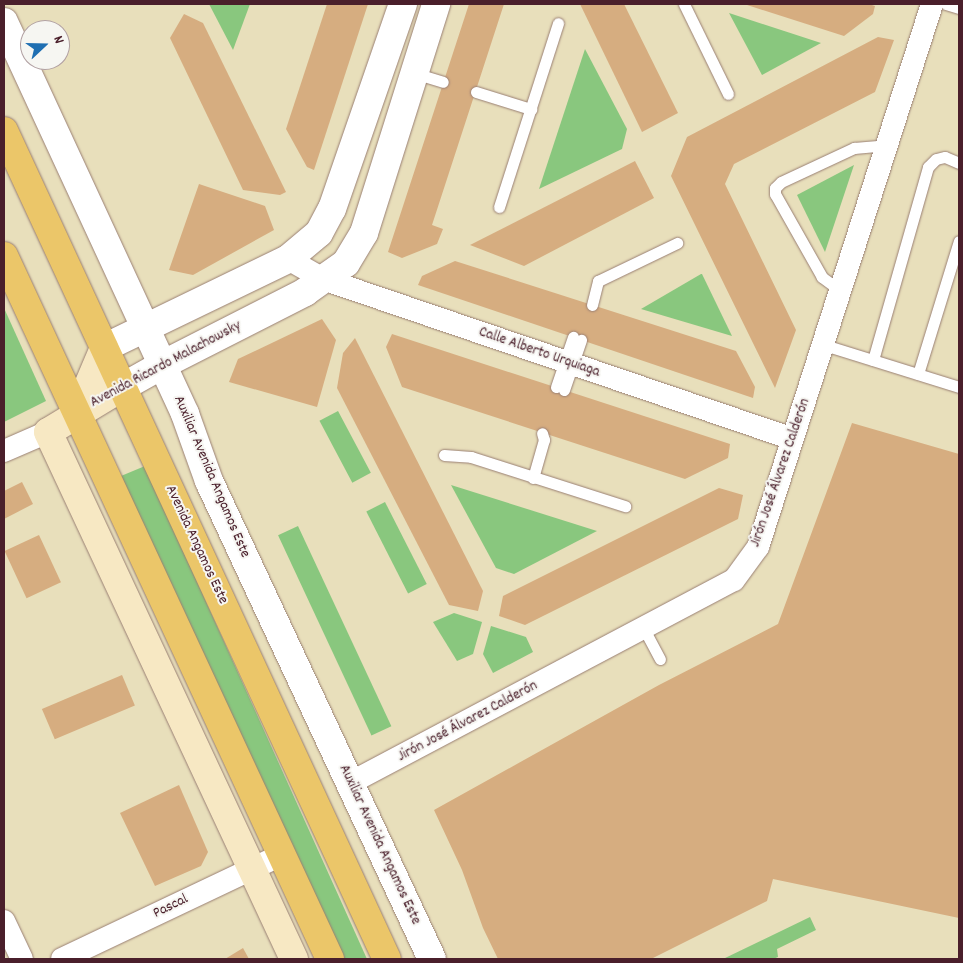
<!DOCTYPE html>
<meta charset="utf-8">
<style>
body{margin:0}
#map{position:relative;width:963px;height:963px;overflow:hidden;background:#e8dfbb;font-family:Dekko,sans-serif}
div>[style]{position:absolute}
.green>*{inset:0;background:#89c77e;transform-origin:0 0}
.building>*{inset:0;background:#d6ad80;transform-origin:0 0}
.roads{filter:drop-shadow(0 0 1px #997f73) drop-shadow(0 0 1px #997f73)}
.service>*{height:11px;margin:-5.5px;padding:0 5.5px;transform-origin:5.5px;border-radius:5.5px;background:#fff}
.minor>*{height:22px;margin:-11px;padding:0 11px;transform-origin:11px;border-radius:11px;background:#fff}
.tertiary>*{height:28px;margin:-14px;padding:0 14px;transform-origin:14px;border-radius:14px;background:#fff}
.secondary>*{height:28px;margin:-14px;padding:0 14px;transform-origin:14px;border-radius:14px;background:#f7e8c3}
.primary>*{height:28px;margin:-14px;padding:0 14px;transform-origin:14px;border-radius:14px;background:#ebc669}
span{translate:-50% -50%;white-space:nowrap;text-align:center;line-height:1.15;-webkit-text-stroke:4px #f6f6f2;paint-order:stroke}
.street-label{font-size:15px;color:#4a1f2b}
.frame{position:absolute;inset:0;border:5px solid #4a1f2b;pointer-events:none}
.north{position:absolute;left:20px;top:20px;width:50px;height:50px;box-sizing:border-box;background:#f6f6f2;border:1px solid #b1a0a2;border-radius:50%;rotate:69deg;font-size:14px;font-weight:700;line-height:20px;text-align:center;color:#4a1f2b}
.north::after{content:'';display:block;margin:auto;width:18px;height:22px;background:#1f6fb2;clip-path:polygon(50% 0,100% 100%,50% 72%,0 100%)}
</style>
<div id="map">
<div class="green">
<i style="clip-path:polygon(209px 4px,250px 4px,233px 50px)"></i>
<i style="clip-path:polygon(729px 13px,821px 43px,762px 75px)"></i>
<i style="clip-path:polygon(585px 49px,627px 129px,622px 149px,539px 189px)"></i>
<i style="clip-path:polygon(854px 165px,825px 252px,797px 195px)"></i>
<i style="clip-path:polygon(702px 274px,732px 336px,641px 309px,701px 274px)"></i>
<i style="clip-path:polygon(4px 308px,46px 401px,4px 422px)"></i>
<i style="left:338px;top:411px;width:70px;height:21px;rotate:62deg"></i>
<i style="clip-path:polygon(145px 466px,367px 959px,344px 959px,121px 476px)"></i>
<i style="clip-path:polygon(451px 485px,597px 531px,514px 574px,496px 568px)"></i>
<i style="left:385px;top:502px;width:92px;height:21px;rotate:63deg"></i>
<i style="left:298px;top:526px;width:221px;height:22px;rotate:65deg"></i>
<i style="clip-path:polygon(454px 613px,482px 622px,473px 654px,457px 661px,433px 622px)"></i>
<i style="clip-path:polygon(491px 626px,526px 637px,533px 652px,493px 673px,483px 654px)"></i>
<i style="clip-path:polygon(810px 917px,816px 930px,777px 949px,778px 957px,773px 959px,723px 959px)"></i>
</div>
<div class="building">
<i style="clip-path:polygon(327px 4px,368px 4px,314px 170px,307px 167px,286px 129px)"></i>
<i style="clip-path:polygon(469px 4px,504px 4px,432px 225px,443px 229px,437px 244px,402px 258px,388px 252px)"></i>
<i style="clip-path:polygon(580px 4px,624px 4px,678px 113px,642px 132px)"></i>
<i style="clip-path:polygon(744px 4px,869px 4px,875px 6px,873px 14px,844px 36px)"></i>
<i style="clip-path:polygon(184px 14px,203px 23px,286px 192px,280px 195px,243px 190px,170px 38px)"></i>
<i style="clip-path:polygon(878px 37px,894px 40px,875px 92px,734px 164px,725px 184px,796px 330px,775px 388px,671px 176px,687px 137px)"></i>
<i style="clip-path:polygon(635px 161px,654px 198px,524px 266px,470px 245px)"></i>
<i style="clip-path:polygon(199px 184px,265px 206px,274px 230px,193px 275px,169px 270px)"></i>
<i style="clip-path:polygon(455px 261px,736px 351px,755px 387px,753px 398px,418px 285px,422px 276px)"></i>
<i style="clip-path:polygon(322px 319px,336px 340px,317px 407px,229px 382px,238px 359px)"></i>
<i style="clip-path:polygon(392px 334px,730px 444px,728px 458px,685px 479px,402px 387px,386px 347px)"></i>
<i style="clip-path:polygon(355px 338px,483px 591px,478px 611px,449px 605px,337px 388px,343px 353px)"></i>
<i style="clip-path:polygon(852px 423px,959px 454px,959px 918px,773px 879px,767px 901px,651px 959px,498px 959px,483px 928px,462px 870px,434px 810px,659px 685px,778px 624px)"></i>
<i style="clip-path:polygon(22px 482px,33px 504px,4px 519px,4px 491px)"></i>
<i style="clip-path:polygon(719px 488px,743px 495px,738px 519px,525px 625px,499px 616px,503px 596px)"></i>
<i style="left:39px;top:535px;width:52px;height:38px;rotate:65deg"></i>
<i style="left:122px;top:675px;width:33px;height:87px;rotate:67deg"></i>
<i style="clip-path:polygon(179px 785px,208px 852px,201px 866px,155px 886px,120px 813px)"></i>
<i style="clip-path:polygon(243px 948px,249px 959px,225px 959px)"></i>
</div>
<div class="roads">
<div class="service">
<i style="left:684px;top:4px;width:100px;rotate:63.9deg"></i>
<i style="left:946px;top:4px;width:14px;rotate:17deg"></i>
<i style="left:414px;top:73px;width:30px;rotate:17deg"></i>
<i style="left:476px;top:92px;width:58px;rotate:17.2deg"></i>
<i style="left:499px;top:207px;width:193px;rotate:-72.2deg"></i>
<i style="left:841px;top:291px;width:24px;rotate:-144deg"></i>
<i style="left:822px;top:277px;width:95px;rotate:-119.5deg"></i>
<i style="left:775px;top:194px;width:6px;rotate:-90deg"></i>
<i style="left:775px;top:188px;width:8px;rotate:-45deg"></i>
<i style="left:781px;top:182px;width:81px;rotate:-25deg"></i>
<i style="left:854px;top:148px;width:33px;rotate:-5deg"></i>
<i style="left:592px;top:305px;width:25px;rotate:-76deg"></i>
<i style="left:598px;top:281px;width:88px;rotate:-25.7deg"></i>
<i style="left:824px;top:345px;width:141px;rotate:17.3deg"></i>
<i style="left:873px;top:360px;width:201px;rotate:-74.1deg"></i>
<i style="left:928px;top:167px;width:11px;rotate:-45deg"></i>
<i style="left:936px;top:159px;width:9px;rotate:-13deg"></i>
<i style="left:945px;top:157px;width:15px;rotate:23deg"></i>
<i style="left:918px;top:374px;width:139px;rotate:-72.9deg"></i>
<i style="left:556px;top:387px;width:53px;rotate:-71.2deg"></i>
<i style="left:564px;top:390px;width:53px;rotate:-71.2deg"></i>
<i style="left:444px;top:455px;width:27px;rotate:4deg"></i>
<i style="left:471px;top:457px;width:162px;rotate:17.7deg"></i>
<i style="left:533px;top:478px;width:40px;rotate:-74deg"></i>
<i style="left:544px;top:440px;width:7px;rotate:-106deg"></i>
<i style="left:644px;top:629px;width:34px;rotate:62deg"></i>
</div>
<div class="minor">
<i style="left:288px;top:259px;width:40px;rotate:29.7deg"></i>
<i style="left:323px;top:279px;width:496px;rotate:18.8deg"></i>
<i style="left:4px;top:451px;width:48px;rotate:-23.4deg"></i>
<i style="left:350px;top:783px;width:434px;rotate:-27.9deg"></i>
<i style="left:734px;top:580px;width:41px;rotate:-54deg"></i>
<i style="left:758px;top:547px;width:570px;rotate:-72.23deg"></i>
<i style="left:4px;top:921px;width:42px;rotate:64.7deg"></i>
<i style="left:62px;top:959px;width:242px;rotate:-25.4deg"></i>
</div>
<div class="tertiary">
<i style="left:4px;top:22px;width:432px;rotate:65.2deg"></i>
<i style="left:185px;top:414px;width:71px;rotate:70.3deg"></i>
<i style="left:209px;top:481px;width:527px;rotate:64.99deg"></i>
<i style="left:104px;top:348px;width:204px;rotate:-25.8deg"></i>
<i style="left:288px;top:259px;width:40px;rotate:-40deg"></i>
<i style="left:319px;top:233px;width:27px;rotate:-62deg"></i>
<i style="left:332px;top:209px;width:217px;rotate:-70.9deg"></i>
<i style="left:121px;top:388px;width:47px;rotate:-29.3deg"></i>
<i style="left:162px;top:365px;width:161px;rotate:-27deg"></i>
<i style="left:305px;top:292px;width:50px;rotate:-35.3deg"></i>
<i style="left:346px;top:263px;width:35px;rotate:-59deg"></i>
<i style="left:364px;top:233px;width:240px;rotate:-72.5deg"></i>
</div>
<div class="secondary">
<i style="left:121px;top:388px;width:85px;rotate:148.9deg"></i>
<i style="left:48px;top:432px;width:582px;rotate:64.98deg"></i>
<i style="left:76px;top:414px;width:72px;rotate:-67deg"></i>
</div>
<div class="primary">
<i style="left:4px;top:131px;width:912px;rotate:65.18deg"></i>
<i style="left:4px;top:256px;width:775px;rotate:65.12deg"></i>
</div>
</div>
<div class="street-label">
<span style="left:539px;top:353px;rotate:19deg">Calle Alberto Urquiaga</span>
<span style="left:166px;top:365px;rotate:-28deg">Avenida Ricardo Malachowsky</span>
<span style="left:781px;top:473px;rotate:-71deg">Jirón José Álvarez Calderón</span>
<span style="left:211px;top:477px;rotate:67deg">Auxiliar Avenida Angamos Este</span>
<span style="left:196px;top:545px;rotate:65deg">Avenida Angamos Este</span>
<span style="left:468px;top:722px;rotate:-28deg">Jirón José Álvarez Calderón</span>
<span style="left:379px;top:845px;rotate:65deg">Auxiliar Avenida Angamos Este</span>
<span style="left:171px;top:907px;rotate:-26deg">Pascal</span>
</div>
<div class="frame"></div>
<div class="north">N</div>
</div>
